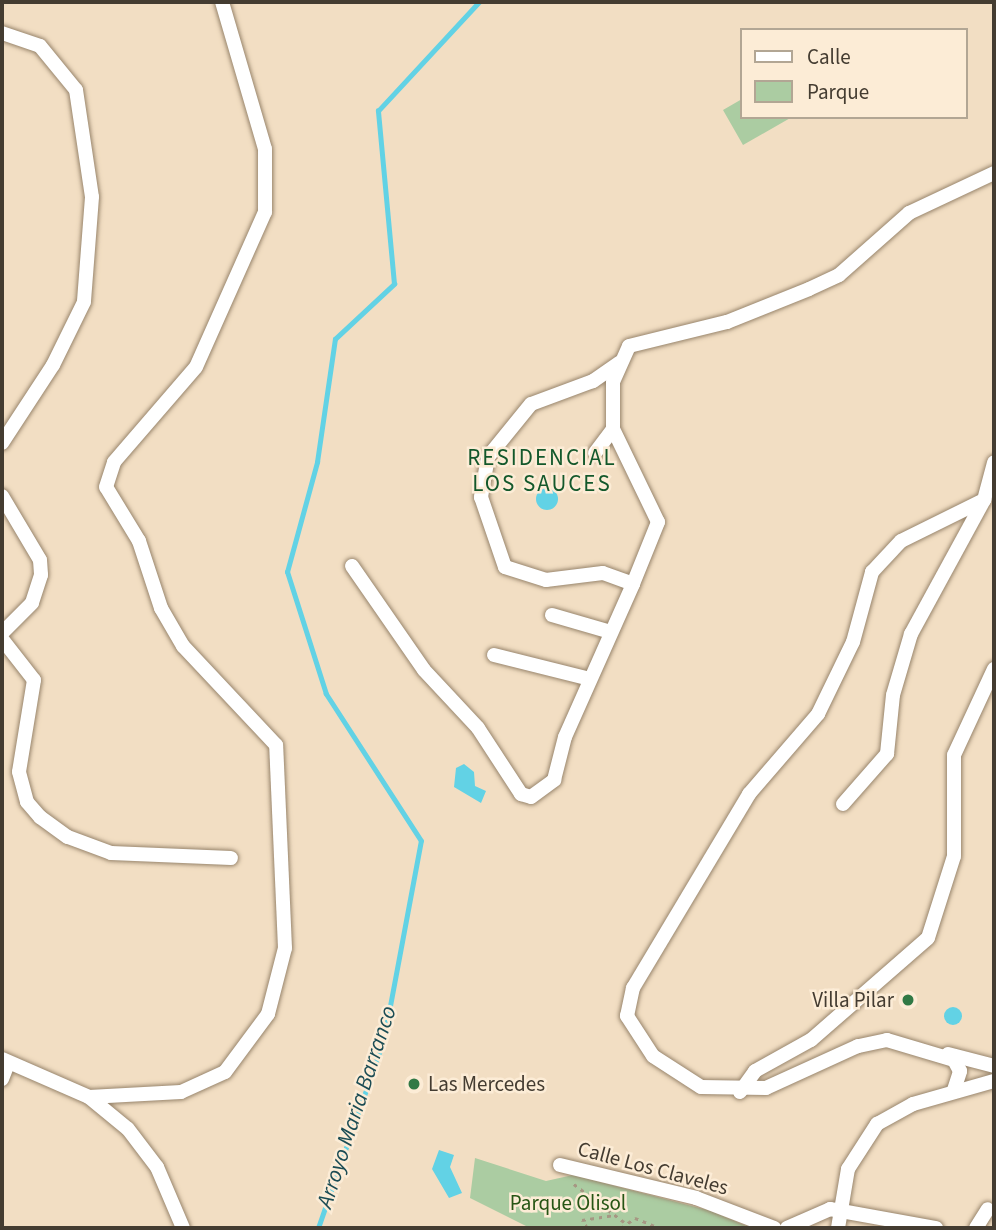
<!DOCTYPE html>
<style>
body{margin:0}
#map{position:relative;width:996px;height:1230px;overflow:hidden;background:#f2dec3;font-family:"Source Sans 3",sans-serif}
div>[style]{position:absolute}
.green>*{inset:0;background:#abcca2}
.water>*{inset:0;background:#62d2e5}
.round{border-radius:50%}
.stream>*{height:4.5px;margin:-2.25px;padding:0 2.25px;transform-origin:2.25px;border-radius:2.25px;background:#62d2e5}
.path>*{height:2.5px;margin-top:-1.25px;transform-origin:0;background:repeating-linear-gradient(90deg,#a69783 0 3.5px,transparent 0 8.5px)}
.roads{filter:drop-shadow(0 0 2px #98856c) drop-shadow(0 0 2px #98856c)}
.minor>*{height:14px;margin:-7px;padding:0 7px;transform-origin:7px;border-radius:7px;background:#fff}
.dots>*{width:19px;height:19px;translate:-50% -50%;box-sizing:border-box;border:4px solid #fcecd6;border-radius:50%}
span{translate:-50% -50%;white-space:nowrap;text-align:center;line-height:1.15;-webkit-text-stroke:5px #fcecd6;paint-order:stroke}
.poi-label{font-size:21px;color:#443c31}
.right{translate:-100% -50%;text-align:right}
.left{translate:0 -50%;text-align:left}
.street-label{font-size:21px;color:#443c31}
.park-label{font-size:21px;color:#265514}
.neighbourhood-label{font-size:23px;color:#13582b;letter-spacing:2px}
.water-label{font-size:23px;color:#1b4c54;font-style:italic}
.frame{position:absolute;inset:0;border:4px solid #443c31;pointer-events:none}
.legend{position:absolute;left:740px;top:28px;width:228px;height:91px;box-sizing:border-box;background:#fcecd6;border:2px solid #b2a694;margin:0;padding:9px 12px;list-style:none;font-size:21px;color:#443c31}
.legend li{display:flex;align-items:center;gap:14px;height:35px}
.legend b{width:35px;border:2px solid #b2a694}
</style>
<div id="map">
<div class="green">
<i style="clip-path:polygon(742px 99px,742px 117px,792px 117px,743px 145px,723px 110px)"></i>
<i style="clip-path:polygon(475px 1158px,546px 1181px,573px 1175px,711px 1211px,751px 1228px,530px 1228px,470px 1198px)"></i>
</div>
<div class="water">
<i class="round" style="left:536px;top:488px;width:22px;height:22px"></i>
<i style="clip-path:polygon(464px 764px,474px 772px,475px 786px,486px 791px,481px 803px,454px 787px,456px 768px)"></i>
<i class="round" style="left:944px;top:1007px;width:18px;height:18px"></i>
<i style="clip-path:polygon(439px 1150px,454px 1155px,450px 1167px,462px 1193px,449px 1198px,432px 1169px)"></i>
</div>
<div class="stream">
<i style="left:318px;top:1228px;width:201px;rotate:-70.8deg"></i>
<i style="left:384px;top:1038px;width:200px;rotate:-79.4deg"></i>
<i style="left:421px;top:841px;width:175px;rotate:-122.9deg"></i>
<i style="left:326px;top:694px;width:128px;rotate:-107.7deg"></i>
<i style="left:287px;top:572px;width:114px;rotate:-74.7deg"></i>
<i style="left:317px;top:462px;width:124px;rotate:-81.7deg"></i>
<i style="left:335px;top:339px;width:81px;rotate:-43deg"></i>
<i style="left:394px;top:284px;width:174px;rotate:-95.3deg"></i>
<i style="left:378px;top:111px;width:149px;rotate:-47.2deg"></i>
</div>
<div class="path">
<i style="left:574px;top:1184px;width:63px;rotate:37.2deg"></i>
<i style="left:587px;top:1228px;width:9px;rotate:-122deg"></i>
<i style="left:582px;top:1220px;width:31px;rotate:-9deg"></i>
<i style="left:621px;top:1228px;width:17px;rotate:-36deg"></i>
<i style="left:635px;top:1218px;width:27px;rotate:22deg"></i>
</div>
<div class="roads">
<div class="minor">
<i style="left:2px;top:33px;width:40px;rotate:18.9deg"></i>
<i style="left:40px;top:46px;width:57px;rotate:50.7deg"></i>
<i style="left:76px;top:90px;width:108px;rotate:81.5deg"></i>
<i style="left:92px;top:197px;width:105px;rotate:94.4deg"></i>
<i style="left:84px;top:302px;width:70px;rotate:116.2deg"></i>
<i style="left:53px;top:365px;width:93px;rotate:123.2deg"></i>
<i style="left:619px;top:363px;width:32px;rotate:145deg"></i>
<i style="left:593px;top:381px;width:66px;rotate:159.6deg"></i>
<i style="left:531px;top:404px;width:68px;rotate:129.1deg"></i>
<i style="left:488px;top:457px;width:41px;rotate:99.9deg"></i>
<i style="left:481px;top:497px;width:74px;rotate:71.1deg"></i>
<i style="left:505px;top:567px;width:43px;rotate:17.6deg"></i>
<i style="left:546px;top:580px;width:57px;rotate:-7deg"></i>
<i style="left:603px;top:573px;width:32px;rotate:20deg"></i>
<i style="left:633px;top:584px;width:67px;rotate:-68deg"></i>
<i style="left:658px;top:522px;width:103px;rotate:-115.8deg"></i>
<i style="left:613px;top:429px;width:47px;rotate:-90deg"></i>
<i style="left:613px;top:382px;width:39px;rotate:-66deg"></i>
<i style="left:629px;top:346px;width:101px;rotate:-13.8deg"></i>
<i style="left:727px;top:322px;width:88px;rotate:-21.9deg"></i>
<i style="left:809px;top:289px;width:33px;rotate:-25deg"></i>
<i style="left:839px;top:275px;width:94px;rotate:-41.5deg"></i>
<i style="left:909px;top:213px;width:94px;rotate:-25.2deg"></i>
<i style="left:595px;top:453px;width:30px;rotate:-53deg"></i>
<i style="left:2px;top:496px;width:74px;rotate:59.3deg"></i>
<i style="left:40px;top:560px;width:15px;rotate:86deg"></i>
<i style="left:41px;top:575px;width:29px;rotate:108deg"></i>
<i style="left:32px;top:603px;width:42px;rotate:135deg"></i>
<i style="left:352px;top:566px;width:126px;rotate:55.3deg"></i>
<i style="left:424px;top:670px;width:79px;rotate:47deg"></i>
<i style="left:478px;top:728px;width:79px;rotate:56.9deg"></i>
<i style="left:521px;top:794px;width:10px;rotate:17deg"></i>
<i style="left:531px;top:797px;width:29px;rotate:-36deg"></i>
<i style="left:554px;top:780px;width:44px;rotate:-75.7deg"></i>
<i style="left:565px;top:737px;width:167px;rotate:-66deg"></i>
<i style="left:552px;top:615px;width:61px;rotate:16.1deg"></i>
<i style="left:2px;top:639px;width:52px;rotate:52deg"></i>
<i style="left:34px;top:680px;width:93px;rotate:99.3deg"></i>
<i style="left:19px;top:772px;width:31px;rotate:75deg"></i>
<i style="left:27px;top:802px;width:20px;rotate:49deg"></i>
<i style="left:40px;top:817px;width:34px;rotate:36deg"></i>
<i style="left:68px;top:837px;width:46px;rotate:20.4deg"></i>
<i style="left:111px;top:853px;width:120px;rotate:2.4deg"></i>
<i style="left:494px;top:655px;width:99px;rotate:14deg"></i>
<i style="left:843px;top:804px;width:67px;rotate:-48.7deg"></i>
<i style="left:887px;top:754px;width:59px;rotate:-84.2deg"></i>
<i style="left:893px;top:695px;width:64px;rotate:-73.6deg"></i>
<i style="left:911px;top:634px;width:153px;rotate:-61.4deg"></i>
<i style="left:948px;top:1054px;width:48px;rotate:14.6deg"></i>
<i style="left:2px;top:1059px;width:95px;rotate:23.6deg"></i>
<i style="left:89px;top:1097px;width:50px;rotate:39.4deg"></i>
<i style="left:128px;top:1129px;width:48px;rotate:52.7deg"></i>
<i style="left:157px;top:1167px;width:66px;rotate:66.9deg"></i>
<i style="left:2px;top:1079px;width:17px;rotate:-69deg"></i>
<i style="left:954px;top:1090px;width:20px;rotate:-72deg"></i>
<i style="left:960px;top:1071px;width:13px;rotate:-119deg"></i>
<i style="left:954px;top:1060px;width:70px;rotate:-163.4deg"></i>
<i style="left:887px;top:1040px;width:30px;rotate:168deg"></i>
<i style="left:858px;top:1046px;width:101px;rotate:155.5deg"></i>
<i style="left:766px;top:1088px;width:65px;rotate:-179.1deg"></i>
<i style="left:701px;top:1087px;width:57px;rotate:-147.1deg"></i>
<i style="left:653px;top:1056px;width:48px;rotate:-123deg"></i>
<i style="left:627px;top:1016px;width:29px;rotate:-78deg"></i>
<i style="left:633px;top:988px;width:226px;rotate:-59.1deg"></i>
<i style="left:749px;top:794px;width:106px;rotate:-49.2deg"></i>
<i style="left:818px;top:714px;width:80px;rotate:-64.1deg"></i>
<i style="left:853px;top:642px;width:73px;rotate:-74.8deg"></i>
<i style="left:872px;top:572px;width:42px;rotate:-46.9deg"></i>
<i style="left:901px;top:541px;width:93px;rotate:-26.3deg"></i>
<i style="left:984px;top:500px;width:39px;rotate:-75deg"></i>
<i style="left:740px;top:1092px;width:26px;rotate:-54deg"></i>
<i style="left:755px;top:1071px;width:64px;rotate:-29deg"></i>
<i style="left:811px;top:1040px;width:155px;rotate:-41.1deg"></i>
<i style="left:928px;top:938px;width:86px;rotate:-72.4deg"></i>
<i style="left:954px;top:856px;width:101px;rotate:-90deg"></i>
<i style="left:954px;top:755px;width:95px;rotate:-65.1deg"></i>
<i style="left:89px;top:1097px;width:92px;rotate:-3.1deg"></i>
<i style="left:181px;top:1092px;width:48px;rotate:-24.4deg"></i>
<i style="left:225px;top:1072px;width:72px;rotate:-53.4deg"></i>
<i style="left:268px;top:1014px;width:68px;rotate:-75.6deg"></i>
<i style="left:285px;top:948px;width:203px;rotate:-92.5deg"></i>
<i style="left:276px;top:745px;width:136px;rotate:-133.2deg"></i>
<i style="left:183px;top:646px;width:44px;rotate:-120.1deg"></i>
<i style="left:161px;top:608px;width:71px;rotate:-108.2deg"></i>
<i style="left:139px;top:541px;width:63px;rotate:-121.4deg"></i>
<i style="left:106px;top:487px;width:26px;rotate:-72deg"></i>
<i style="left:114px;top:462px;width:125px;rotate:-49.2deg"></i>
<i style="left:196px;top:367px;width:170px;rotate:-66deg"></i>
<i style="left:265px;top:212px;width:63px;rotate:-90deg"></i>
<i style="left:265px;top:149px;width:153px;rotate:-106.3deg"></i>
<i style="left:560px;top:1165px;width:140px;rotate:13.6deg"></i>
<i style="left:696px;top:1198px;width:84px;rotate:21deg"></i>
<i style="left:787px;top:1228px;width:47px;rotate:-23.8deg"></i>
<i style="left:830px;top:1209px;width:108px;rotate:10.2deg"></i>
<i style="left:838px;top:1228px;width:60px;rotate:-80.4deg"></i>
<i style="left:848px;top:1169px;width:54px;rotate:-57.2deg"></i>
<i style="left:877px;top:1124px;width:41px;rotate:-29.1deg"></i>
<i style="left:913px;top:1104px;width:84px;rotate:-15.9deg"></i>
<i style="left:976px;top:1228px;width:22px;rotate:-58deg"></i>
</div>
</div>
<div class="dots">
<i style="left:908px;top:1000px;background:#317945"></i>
<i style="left:414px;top:1084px;background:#317945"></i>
</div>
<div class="poi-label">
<span class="right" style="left:894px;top:1000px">Villa Pilar</span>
<span class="left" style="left:428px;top:1084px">Las Mercedes</span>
</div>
<div class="street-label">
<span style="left:653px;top:1168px;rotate:15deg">Calle Los Claveles</span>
</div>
<div class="park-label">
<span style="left:568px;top:1203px">Parque Olisol</span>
</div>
<div class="neighbourhood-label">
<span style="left:542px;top:471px">RESIDENCIAL<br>LOS SAUCES</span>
</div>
<div class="water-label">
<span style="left:357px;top:1107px;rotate:-72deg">Arroyo Maria Barranco</span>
</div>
<div class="frame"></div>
<ul class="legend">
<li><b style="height:9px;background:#fff"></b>Calle</li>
<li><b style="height:19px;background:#abcca2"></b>Parque</li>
</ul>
</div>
